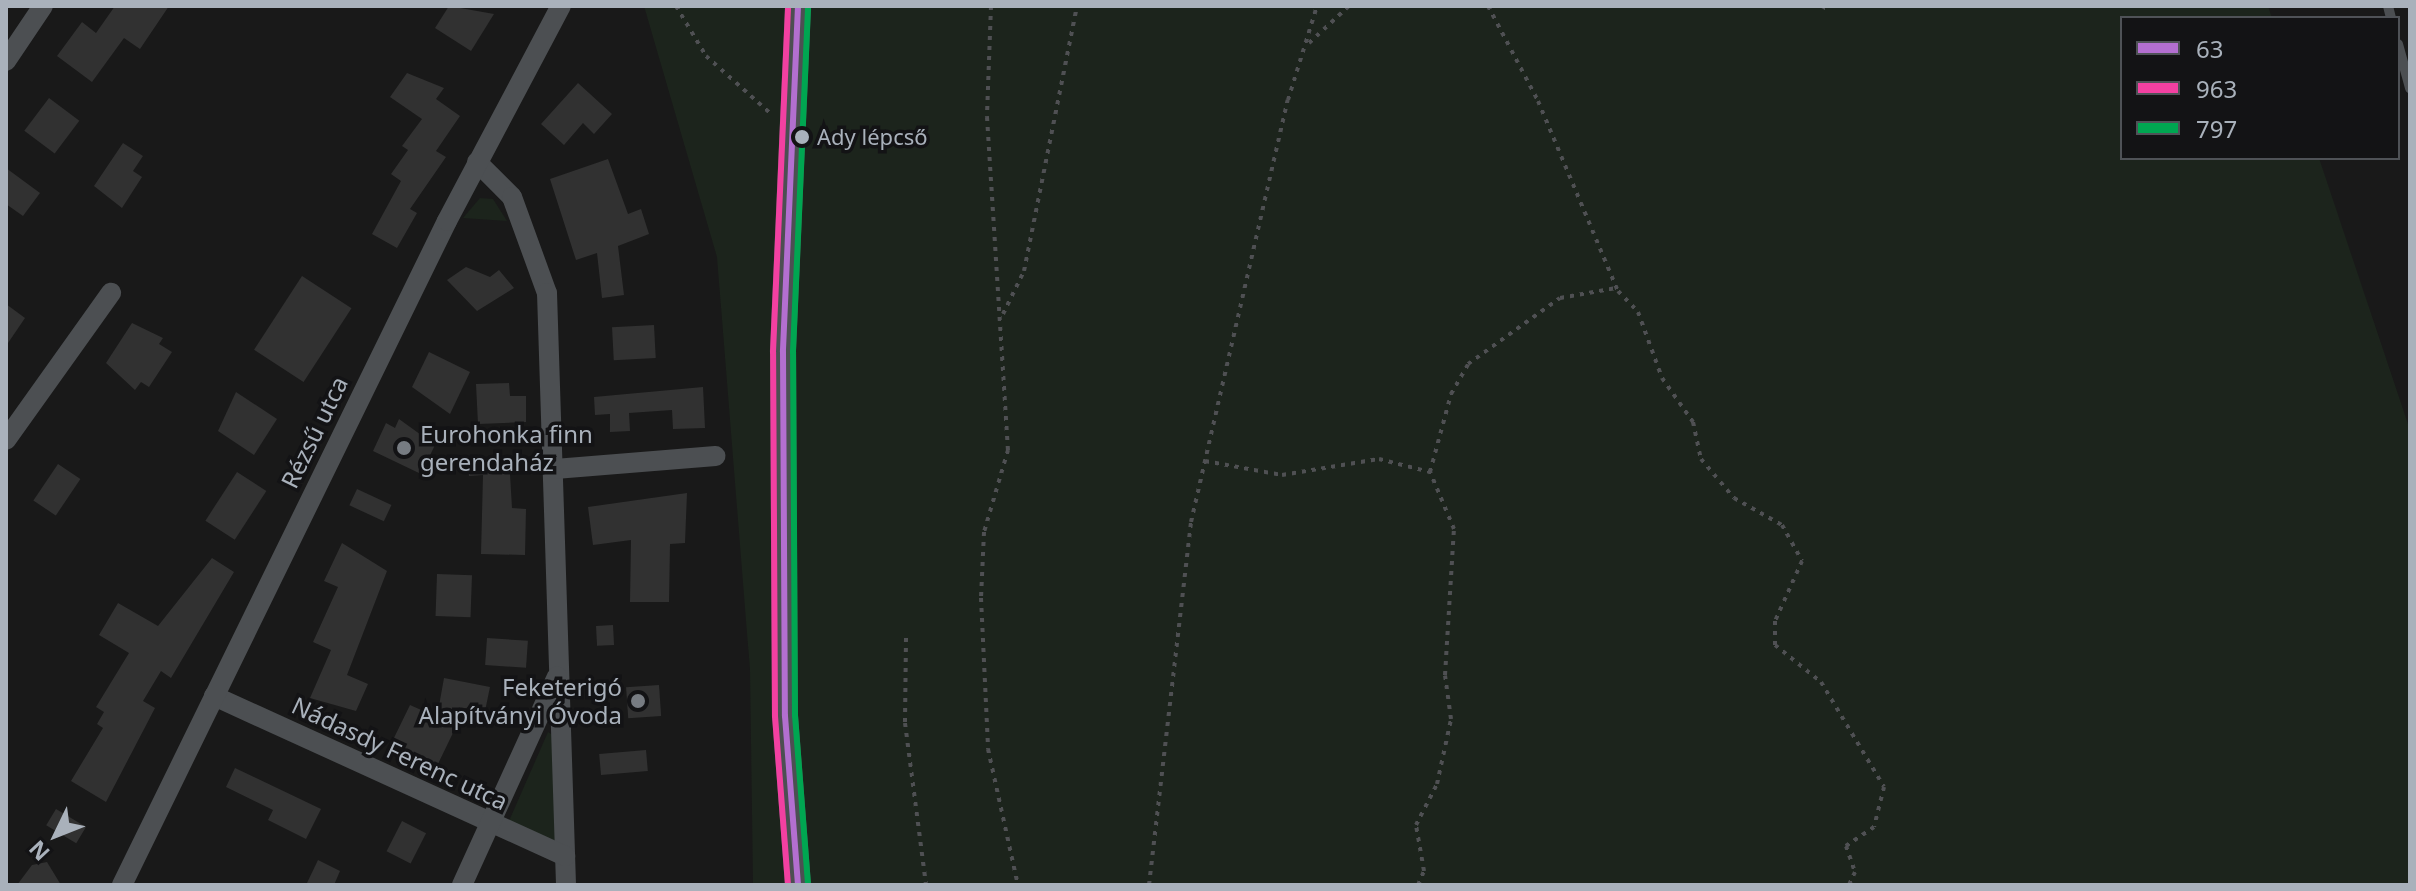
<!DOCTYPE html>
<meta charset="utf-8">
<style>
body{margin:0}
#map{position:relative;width:2416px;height:891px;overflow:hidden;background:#191919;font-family:"Noto Sans",sans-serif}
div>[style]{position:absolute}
.green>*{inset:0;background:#1c241c}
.building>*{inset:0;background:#313131;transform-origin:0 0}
.path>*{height:4px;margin-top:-2px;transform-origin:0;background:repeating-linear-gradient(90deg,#4f5053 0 4px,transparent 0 10px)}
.service>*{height:10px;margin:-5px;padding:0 5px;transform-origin:5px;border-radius:5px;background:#4c4f52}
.minor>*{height:20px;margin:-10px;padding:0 10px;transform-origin:10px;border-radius:10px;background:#4c4f52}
.tertiary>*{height:26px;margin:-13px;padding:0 13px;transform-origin:13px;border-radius:13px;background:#4c4f52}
.bus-1>*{height:6px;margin:-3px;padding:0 3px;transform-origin:3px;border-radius:3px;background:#b36fd0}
.bus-2>*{height:6px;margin:-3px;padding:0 3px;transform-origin:3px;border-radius:3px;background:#f240a1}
.bus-3>*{height:6px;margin:-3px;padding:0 3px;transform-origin:3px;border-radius:3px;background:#00a651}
.dots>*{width:22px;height:22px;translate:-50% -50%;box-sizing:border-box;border:4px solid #131315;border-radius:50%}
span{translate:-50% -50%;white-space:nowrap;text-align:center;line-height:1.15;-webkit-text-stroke:7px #131315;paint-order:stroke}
.bus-label{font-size:22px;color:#a9b1bb}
.left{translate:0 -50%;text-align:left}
.street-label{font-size:24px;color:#a9b1bb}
.poi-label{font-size:24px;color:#a9b1bb}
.right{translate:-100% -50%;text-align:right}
.frame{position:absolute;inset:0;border:8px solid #a9b1bb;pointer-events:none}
.legend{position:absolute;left:2120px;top:16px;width:280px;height:144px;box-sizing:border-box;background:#131315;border:2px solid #4f5257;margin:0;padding:10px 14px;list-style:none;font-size:24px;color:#a9b1bb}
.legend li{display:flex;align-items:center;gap:16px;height:40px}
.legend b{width:40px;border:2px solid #4f5257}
.north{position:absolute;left:16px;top:795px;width:80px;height:80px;-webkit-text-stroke:6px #131315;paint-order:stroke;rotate:227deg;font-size:22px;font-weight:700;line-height:32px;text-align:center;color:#a9b1bb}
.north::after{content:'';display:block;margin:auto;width:28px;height:36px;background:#a9b1bb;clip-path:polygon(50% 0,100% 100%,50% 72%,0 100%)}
</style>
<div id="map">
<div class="green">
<i style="clip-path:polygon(644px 6px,2268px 6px,2272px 18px,2122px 18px,2122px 158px,2319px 158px,2410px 430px,2410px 885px,753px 885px,750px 670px,717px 257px)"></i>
<i style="clip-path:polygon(480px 198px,493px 199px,507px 221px,463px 218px)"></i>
<i style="clip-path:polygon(548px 732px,554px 736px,557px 842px,509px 821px)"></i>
</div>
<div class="building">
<i style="clip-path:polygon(115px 6px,169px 6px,140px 49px,124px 38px,92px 82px,57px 56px,82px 22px,96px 33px)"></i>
<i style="clip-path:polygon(449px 6px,494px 14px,471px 51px,435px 28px)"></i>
<i style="clip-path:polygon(407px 73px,444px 88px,436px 99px,460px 116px,436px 151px,446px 157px,410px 209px,417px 213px,397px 248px,372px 234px,401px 181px,391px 174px,408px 150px,402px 146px,422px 119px,390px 97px)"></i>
<i style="clip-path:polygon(578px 83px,612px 114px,594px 134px,583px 123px,564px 145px,541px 124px)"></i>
<i style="left:49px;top:98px;width:38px;height:41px;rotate:37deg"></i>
<i style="clip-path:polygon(123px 143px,143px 156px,133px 171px,142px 177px,122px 208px,94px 186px)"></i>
<i style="clip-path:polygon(608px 159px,628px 214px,641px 209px,649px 234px,618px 246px,624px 295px,602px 298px,597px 253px,576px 260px,550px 179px)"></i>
<i style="clip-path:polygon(6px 168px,40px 193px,23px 216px,6px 204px)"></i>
<i style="clip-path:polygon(466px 267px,490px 277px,499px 270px,514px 288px,477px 311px,447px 280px)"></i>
<i style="left:302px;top:276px;width:59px;height:88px;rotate:33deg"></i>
<i style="clip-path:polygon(6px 304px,25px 318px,6px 346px)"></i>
<i style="clip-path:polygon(132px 323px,163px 338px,159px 344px,172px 352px,149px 387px,141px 382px,135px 390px,106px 363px)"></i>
<i style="left:654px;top:325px;width:33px;height:42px;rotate:87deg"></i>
<i style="clip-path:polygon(429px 352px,470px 372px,450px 414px,412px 387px)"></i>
<i style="clip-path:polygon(509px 383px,510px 396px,526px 396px,526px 422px,478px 424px,476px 384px)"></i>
<i style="clip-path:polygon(703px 387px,705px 428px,673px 429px,672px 410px,629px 413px,630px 431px,610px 432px,610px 414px,595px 415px,594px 397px)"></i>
<i style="clip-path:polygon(236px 392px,277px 419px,254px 455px,218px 431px)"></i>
<i style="clip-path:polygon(399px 419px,435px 445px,421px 474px,373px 451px,386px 423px,395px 428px)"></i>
<i style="clip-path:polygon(509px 457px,512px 508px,526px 509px,525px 555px,481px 554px,483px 475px,469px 476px,468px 458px)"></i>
<i style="left:58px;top:464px;width:27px;height:44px;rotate:34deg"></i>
<i style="left:237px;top:472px;width:35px;height:58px;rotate:33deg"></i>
<i style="left:357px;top:489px;width:38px;height:18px;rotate:25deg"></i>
<i style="clip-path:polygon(687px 493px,685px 543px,670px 544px,669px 602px,630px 602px,631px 540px,593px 545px,588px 507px)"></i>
<i style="clip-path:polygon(342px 543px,387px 571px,347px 675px,368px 684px,356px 711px,310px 698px,331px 650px,313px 642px,338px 587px,324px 581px)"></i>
<i style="clip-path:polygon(212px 558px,234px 572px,171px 678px,161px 671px,143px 701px,155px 708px,106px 802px,71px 781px,103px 728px,97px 724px,104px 712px,96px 707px,129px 653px,99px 635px,118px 603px,158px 626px)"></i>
<i style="left:437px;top:574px;width:35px;height:42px;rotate:2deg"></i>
<i style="left:613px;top:625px;width:20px;height:17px;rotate:87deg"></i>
<i style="left:487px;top:638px;width:41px;height:27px;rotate:4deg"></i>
<i style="clip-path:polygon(444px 678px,490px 687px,485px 711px,465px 708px,437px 766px,391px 744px,410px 705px,437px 717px)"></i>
<i style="left:659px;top:685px;width:31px;height:33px;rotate:86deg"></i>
<i style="left:646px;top:750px;width:21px;height:47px;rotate:85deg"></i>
<i style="clip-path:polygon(235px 768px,321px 809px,306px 839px,268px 820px,273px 810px,226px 787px)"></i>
<i style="left:56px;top:809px;width:35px;height:19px;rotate:31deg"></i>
<i style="left:402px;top:821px;width:27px;height:34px;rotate:27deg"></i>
<i style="clip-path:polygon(318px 860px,340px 871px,334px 885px,306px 885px)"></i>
<i style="clip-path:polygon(47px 862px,61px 885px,17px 885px,32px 865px)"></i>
</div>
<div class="path">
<i style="left:676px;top:6px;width:58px;rotate:59deg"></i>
<i style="left:706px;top:56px;width:87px;rotate:41.7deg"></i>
<i style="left:991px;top:6px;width:111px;rotate:92.1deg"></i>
<i style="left:987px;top:117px;width:334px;rotate:86.4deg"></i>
<i style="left:1008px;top:450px;width:85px;rotate:106.3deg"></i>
<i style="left:984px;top:532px;width:66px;rotate:92.6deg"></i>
<i style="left:981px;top:598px;width:151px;rotate:87.3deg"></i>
<i style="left:988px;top:749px;width:139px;rotate:77.6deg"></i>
<i style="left:1488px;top:6px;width:107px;rotate:62.2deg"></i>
<i style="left:1538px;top:101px;width:206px;rotate:67.2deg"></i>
<i style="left:1618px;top:291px;width:29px;rotate:46deg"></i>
<i style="left:1638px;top:312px;width:70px;rotate:70deg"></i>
<i style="left:1662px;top:378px;width:54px;rotate:54.8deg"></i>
<i style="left:1693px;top:422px;width:38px;rotate:78deg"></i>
<i style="left:1701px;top:459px;width:51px;rotate:49.8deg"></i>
<i style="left:1734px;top:498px;width:55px;rotate:29.4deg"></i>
<i style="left:1782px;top:525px;width:41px;rotate:60.9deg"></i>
<i style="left:1802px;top:561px;width:66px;rotate:114.2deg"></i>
<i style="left:1775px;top:621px;width:24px;rotate:90deg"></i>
<i style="left:1775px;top:645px;width:59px;rotate:38.8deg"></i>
<i style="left:1821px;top:682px;width:122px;rotate:59deg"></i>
<i style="left:1884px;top:787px;width:41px;rotate:104deg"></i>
<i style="left:1874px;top:827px;width:34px;rotate:146deg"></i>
<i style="left:1846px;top:846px;width:28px;rotate:71deg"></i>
<i style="left:1855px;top:872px;width:14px;rotate:115deg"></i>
<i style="left:1822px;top:6px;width:8px;rotate:30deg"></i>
<i style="left:1309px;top:43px;width:54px;rotate:-42.8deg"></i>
<i style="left:1003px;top:314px;width:48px;rotate:-64deg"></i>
<i style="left:1024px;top:271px;width:270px;rotate:-78.7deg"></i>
<i style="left:1205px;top:461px;width:78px;rotate:10.3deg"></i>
<i style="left:1282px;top:475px;width:98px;rotate:-9.4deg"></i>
<i style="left:1379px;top:459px;width:53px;rotate:14.3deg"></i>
<i style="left:906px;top:638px;width:85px;rotate:90.7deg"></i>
<i style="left:905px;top:723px;width:163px;rotate:82.6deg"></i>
<i style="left:1149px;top:885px;width:365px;rotate:-83.4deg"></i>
<i style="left:1191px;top:522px;width:433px;rotate:-77.1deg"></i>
<i style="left:1288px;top:100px;width:98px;rotate:-72.9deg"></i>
<i style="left:1418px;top:885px;width:15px;rotate:-67deg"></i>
<i style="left:1424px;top:871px;width:47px;rotate:-99.9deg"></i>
<i style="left:1416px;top:825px;width:46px;rotate:-62.9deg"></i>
<i style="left:1437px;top:784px;width:66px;rotate:-77.8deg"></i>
<i style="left:1451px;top:719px;width:44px;rotate:-97.8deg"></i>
<i style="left:1445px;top:675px;width:146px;rotate:-86.5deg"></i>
<i style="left:1454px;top:529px;width:62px;rotate:-112.8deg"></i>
<i style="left:1430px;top:472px;width:81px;rotate:-74.9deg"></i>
<i style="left:1451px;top:394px;width:34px;rotate:-60deg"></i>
<i style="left:1468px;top:364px;width:113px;rotate:-35.7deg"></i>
<i style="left:1560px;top:298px;width:57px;rotate:-10.1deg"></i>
</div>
<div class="service">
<i style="left:2388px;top:6px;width:12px;rotate:76deg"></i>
<i style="left:2398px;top:44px;width:46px;rotate:74.7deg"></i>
</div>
<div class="minor">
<i style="left:6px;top:61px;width:66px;rotate:-56.1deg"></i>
<i style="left:477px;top:162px;width:49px;rotate:45deg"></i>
<i style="left:512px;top:197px;width:102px;rotate:70deg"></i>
<i style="left:547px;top:293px;width:592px;rotate:88.16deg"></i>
<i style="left:6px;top:440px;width:181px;rotate:-54.5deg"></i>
<i style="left:555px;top:469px;width:161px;rotate:-4.6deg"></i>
<i style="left:214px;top:696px;width:386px;rotate:24.5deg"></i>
<i style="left:122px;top:885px;width:739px;rotate:-63.92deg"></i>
<i style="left:447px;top:221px;width:243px;rotate:-62.1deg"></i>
<i style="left:462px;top:885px;width:229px;rotate:-65.5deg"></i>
</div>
<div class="tertiary">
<i style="left:798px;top:6px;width:346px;rotate:92.5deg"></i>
<i style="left:783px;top:352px;width:364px;rotate:89.7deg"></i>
<i style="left:785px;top:716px;width:169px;rotate:85.6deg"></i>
</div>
<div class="bus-1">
<i style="left:798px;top:6px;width:346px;rotate:92.5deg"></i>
<i style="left:783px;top:352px;width:364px;rotate:89.7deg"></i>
<i style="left:785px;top:716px;width:169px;rotate:85.6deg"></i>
</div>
<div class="bus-2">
<i style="left:788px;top:885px;width:169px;rotate:-94.4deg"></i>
<i style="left:775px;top:716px;width:364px;rotate:-90.3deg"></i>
<i style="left:773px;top:352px;width:346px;rotate:-87.5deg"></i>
</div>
<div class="bus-3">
<i style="left:808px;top:884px;width:169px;rotate:-94.4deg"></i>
<i style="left:795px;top:716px;width:364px;rotate:-90.3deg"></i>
<i style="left:793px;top:352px;width:346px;rotate:-87.5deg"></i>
</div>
<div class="dots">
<i style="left:802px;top:137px;background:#a9b1bb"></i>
<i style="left:404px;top:448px;background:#777c82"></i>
<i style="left:638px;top:701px;background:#777c82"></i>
</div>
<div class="bus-label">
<span class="left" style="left:817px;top:137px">Ady lépcső</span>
</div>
<div class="street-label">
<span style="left:314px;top:432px;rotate:-64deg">Rézsű utca</span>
<span style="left:400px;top:753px;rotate:25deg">Nádasdy Ferenc utca</span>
</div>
<div class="poi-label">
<span class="left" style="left:420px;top:448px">Eurohonka finn<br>gerendaház</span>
<span class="right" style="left:622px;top:701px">Feketerigó<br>Alapítványi Óvoda</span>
</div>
<div class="frame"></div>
<ul class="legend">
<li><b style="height:10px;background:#b36fd0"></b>63</li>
<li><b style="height:10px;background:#f240a1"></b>963</li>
<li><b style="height:10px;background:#00a651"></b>797</li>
</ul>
<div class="north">N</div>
</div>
